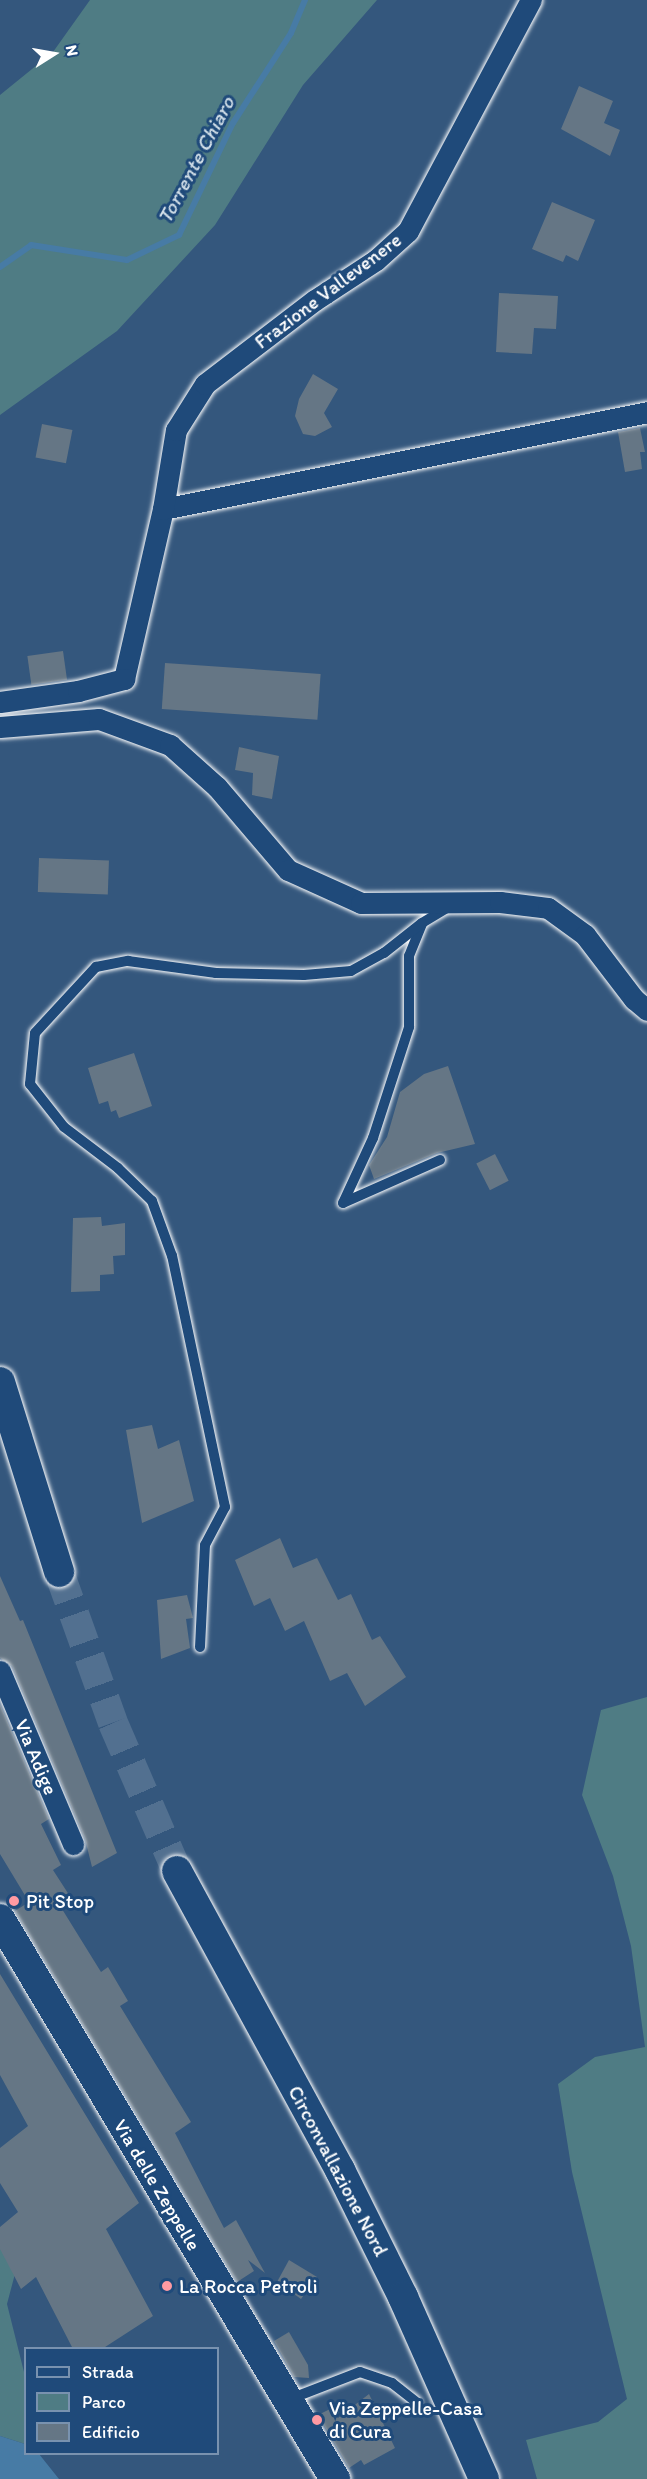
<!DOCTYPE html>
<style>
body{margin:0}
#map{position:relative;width:647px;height:2479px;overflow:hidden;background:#34577d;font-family:Itim,sans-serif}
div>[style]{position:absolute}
.green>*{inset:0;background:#4f7c84}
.water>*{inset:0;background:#477ba5}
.stream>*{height:6px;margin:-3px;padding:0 3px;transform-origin:3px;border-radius:3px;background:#477ba5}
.building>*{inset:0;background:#657685;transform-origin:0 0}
.secondary-tunnel>*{height:30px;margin-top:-15px;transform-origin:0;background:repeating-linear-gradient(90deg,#527090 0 30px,transparent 0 45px)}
.roads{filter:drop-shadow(0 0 2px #fff) drop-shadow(0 0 2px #fff)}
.lane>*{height:10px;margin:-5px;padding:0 5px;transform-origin:5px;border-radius:5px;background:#1f4a7a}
.street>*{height:21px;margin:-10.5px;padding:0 10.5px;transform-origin:10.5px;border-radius:10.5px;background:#1f4a7a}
.secondary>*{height:30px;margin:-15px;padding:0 15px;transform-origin:15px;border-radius:15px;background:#1f4a7a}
.dots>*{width:16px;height:16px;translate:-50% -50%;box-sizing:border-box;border:3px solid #1f4a7a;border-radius:50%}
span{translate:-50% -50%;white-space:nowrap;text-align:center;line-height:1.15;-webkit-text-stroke:6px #1f4a7a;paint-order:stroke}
.street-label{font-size:20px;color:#fff}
.poi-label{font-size:20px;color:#fff}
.left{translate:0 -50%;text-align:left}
.water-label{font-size:21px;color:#d1dee8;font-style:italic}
.legend{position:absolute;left:24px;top:2347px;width:195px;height:108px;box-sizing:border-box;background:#1f4a7a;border:2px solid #7992af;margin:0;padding:8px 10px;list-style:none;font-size:18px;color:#fff}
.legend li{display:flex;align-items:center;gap:12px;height:30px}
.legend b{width:30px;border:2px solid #7992af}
.north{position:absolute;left:24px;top:24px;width:60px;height:60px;-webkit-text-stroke:4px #1f4a7a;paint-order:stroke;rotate:79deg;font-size:16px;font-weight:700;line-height:24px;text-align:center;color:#fff}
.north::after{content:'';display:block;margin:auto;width:21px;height:27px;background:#fff;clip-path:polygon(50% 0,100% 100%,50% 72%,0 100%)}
</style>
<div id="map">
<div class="green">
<i style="clip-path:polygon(90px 0,377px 0,303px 85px,215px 225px,117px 331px,0 415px,0 95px,53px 52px)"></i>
<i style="clip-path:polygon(647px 1697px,647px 2479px,537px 2479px,526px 2440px,598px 2422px,627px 2399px,572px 2172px,558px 2084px,595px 2057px,645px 2047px,631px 1946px,613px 1876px,582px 1795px,601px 1710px)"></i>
<i style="clip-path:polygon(0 2245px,16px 2270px,7px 2304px,25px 2376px,25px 2444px,0 2436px)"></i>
</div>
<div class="water">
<i style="clip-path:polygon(0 2436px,25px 2444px,26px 2454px,39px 2454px,59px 2479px,0 2479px)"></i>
</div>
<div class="stream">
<i style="left:0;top:267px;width:38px;rotate:-35deg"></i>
<i style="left:31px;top:245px;width:97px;rotate:8.9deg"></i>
<i style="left:127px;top:260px;width:58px;rotate:-25.7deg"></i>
<i style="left:179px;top:235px;width:124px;rotate:-64.3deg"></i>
<i style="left:233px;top:123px;width:107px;rotate:-57.2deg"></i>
<i style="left:291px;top:33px;width:36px;rotate:-67deg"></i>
</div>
<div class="building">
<i style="clip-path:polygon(579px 86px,613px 101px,604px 123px,620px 130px,610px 156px,561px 129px)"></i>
<i style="clip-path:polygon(552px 202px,595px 220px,578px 261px,566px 255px,563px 262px,532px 249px)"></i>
<i style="clip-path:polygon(499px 293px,558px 296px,556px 329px,534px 328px,532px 354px,496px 352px)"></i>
<i style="clip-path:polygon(313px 374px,338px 389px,324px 413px,332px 427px,315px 436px,303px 434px,295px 416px,299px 399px)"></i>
<i style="left:42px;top:424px;width:31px;height:34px;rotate:11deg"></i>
<i style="clip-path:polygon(640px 428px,645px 452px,640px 452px,642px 469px,625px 472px,618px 432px)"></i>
<i style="left:63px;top:651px;width:29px;height:36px;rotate:82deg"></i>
<i style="left:165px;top:663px;width:156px;height:46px;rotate:4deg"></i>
<i style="clip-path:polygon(239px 747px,279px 756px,272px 799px,252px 795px,253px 773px,235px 770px)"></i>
<i style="left:39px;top:858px;width:70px;height:34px;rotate:2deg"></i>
<i style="clip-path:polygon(134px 1053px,152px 1106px,119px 1118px,116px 1110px,111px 1112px,108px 1101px,99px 1104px,88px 1068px)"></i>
<i style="clip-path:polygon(448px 1066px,475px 1144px,437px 1153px,374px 1179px,369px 1165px,387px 1137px,400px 1092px,424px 1074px)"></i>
<i style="left:495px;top:1154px;width:30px;height:21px;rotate:63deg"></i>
<i style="clip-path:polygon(101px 1217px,102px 1226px,125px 1223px,125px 1255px,113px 1256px,114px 1274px,100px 1275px,100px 1291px,71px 1292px,73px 1218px)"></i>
<i style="clip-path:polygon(152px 1425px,158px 1449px,179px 1440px,194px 1501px,142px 1523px,126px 1430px)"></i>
<i style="clip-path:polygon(280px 1538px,293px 1568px,317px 1558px,338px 1600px,351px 1594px,372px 1640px,380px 1636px,406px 1677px,365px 1706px,347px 1673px,330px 1681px,304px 1621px,285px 1631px,270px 1598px,254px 1606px,235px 1560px)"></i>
<i style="clip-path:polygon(0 1576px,20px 1621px,23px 1620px,117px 1853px,92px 1867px,85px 1839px,12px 1666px,0 1658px)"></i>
<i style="clip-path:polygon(187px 1595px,193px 1618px,186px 1619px,190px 1648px,161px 1659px,157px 1600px)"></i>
<i style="clip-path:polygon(0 1704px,49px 1819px,41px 1824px,61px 1865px,53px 1870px,73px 1901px,62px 1909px,101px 1972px,108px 1967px,128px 2001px,120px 2006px,191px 2122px,175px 2133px,224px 2228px,236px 2220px,265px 2273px,248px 2260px,254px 2271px,237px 2282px,15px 1911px,29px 1902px,0 1854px)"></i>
<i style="clip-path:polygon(0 1974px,139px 2203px,106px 2229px,153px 2316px,102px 2349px,73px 2349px,36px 2277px,21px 2289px,0 2249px,0 2227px,18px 2212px,0 2183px,0 2148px,28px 2126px,0 2075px)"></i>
<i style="clip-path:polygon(289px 2260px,317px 2277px,301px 2299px,277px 2282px)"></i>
<i style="clip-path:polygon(289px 2332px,308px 2365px,309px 2378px,294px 2377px,274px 2341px)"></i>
<i style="clip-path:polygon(369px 2394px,395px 2448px,364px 2465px,361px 2460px,349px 2468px,318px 2415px,332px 2408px,338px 2418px)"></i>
</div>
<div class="secondary-tunnel">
<i style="left:59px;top:1572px;width:160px;rotate:70.3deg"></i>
<i style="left:113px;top:1723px;width:161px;rotate:66.6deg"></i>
</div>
<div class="roads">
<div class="lane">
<i style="left:440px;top:1160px;width:106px;rotate:156.1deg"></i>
<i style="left:343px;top:1203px;width:72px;rotate:-65.2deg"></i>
<i style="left:373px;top:1138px;width:117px;rotate:-72deg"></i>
<i style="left:409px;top:1027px;width:71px;rotate:-90deg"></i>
<i style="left:409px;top:956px;width:35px;rotate:-68deg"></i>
<i style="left:422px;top:923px;width:31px;rotate:-31deg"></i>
<i style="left:200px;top:1647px;width:102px;rotate:-87.2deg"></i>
<i style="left:205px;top:1545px;width:43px;rotate:-62.2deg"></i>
<i style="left:225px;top:1507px;width:257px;rotate:-101.9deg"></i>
<i style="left:172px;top:1256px;width:59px;rotate:-110deg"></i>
<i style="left:152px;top:1201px;width:47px;rotate:-135.9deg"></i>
<i style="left:118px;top:1168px;width:68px;rotate:-142.8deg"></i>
<i style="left:64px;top:1127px;width:55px;rotate:-128.3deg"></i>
<i style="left:30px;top:1084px;width:51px;rotate:-84.4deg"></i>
<i style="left:35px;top:1033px;width:90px;rotate:-47.3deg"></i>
<i style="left:96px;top:967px;width:33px;rotate:-11deg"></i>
<i style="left:128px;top:961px;width:89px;rotate:7.8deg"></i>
<i style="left:216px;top:973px;width:88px;rotate:1.3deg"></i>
<i style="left:304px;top:975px;width:47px;rotate:-4.9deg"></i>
<i style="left:351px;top:971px;width:38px;rotate:-29deg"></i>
<i style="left:384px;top:953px;width:48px;rotate:-38.3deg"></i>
<i style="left:290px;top:2399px;width:75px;rotate:-21.1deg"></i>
<i style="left:360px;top:2372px;width:34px;rotate:19deg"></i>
<i style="left:392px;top:2383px;width:31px;rotate:38deg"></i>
</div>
<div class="street">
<i style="left:163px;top:509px;width:494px;rotate:-11.3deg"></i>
<i style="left:124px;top:679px;width:174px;rotate:-77.1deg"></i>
<i style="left:163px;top:509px;width:80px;rotate:-80.7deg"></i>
<i style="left:176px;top:430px;width:54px;rotate:-57.8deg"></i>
<i style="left:205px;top:384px;width:138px;rotate:-37.4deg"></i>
<i style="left:315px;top:300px;width:73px;rotate:-33.3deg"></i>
<i style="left:376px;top:260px;width:43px;rotate:-42.2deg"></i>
<i style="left:408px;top:231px;width:262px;rotate:-62deg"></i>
<i style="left:0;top:702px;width:79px;rotate:-8deg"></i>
<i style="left:78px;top:691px;width:48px;rotate:-14.6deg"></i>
<i style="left:0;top:727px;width:99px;rotate:-4.6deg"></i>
<i style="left:99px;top:719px;width:76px;rotate:20.1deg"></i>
<i style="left:170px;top:745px;width:63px;rotate:41.8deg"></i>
<i style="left:217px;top:787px;width:109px;rotate:49.5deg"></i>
<i style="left:288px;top:870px;width:80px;rotate:24.3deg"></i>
<i style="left:361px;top:903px;width:139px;rotate:-0.4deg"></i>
<i style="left:500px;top:902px;width:48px;rotate:7.1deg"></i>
<i style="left:548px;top:908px;width:46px;rotate:36.1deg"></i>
<i style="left:585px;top:935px;width:81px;rotate:52.6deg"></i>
<i style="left:634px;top:999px;width:17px;rotate:40deg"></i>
<i style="left:0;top:1671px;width:188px;rotate:67.1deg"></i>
</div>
<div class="secondary">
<i style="left:0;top:1382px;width:199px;rotate:72.7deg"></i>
<i style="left:177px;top:1871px;width:341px;rotate:61.4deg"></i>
<i style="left:340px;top:2170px;width:142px;rotate:63.6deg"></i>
<i style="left:403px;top:2297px;width:199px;rotate:66deg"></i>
<i style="left:0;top:1919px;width:653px;rotate:59.11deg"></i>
</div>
</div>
<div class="dots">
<i style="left:14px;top:1901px;background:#ff9aa2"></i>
<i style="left:167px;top:2286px;background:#ff9aa2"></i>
<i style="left:317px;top:2420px;background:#ff9aa2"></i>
</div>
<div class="street-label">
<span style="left:328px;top:291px;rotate:-37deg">Frazione Vallevenere</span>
<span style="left:36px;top:1757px;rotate:67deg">Via Adige</span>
<span style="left:338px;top:2171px;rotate:62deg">Circonvallazione Nord</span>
<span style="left:157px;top:2185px;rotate:59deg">Via delle Zeppelle</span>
</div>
<div class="poi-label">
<span class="left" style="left:26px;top:1901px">Pit Stop</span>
<span class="left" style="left:179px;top:2286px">La Rocca Petroli</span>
<span class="left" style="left:329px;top:2420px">Via Zeppelle-Casa<br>di Cura</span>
</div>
<div class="water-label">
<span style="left:196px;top:160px;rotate:-62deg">Torrente Chiaro</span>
</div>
<ul class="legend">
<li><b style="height:8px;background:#1f4a7a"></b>Strada</li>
<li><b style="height:16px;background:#4f7c84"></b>Parco</li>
<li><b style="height:16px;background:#657685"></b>Edificio</li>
</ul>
<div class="north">N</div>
</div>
